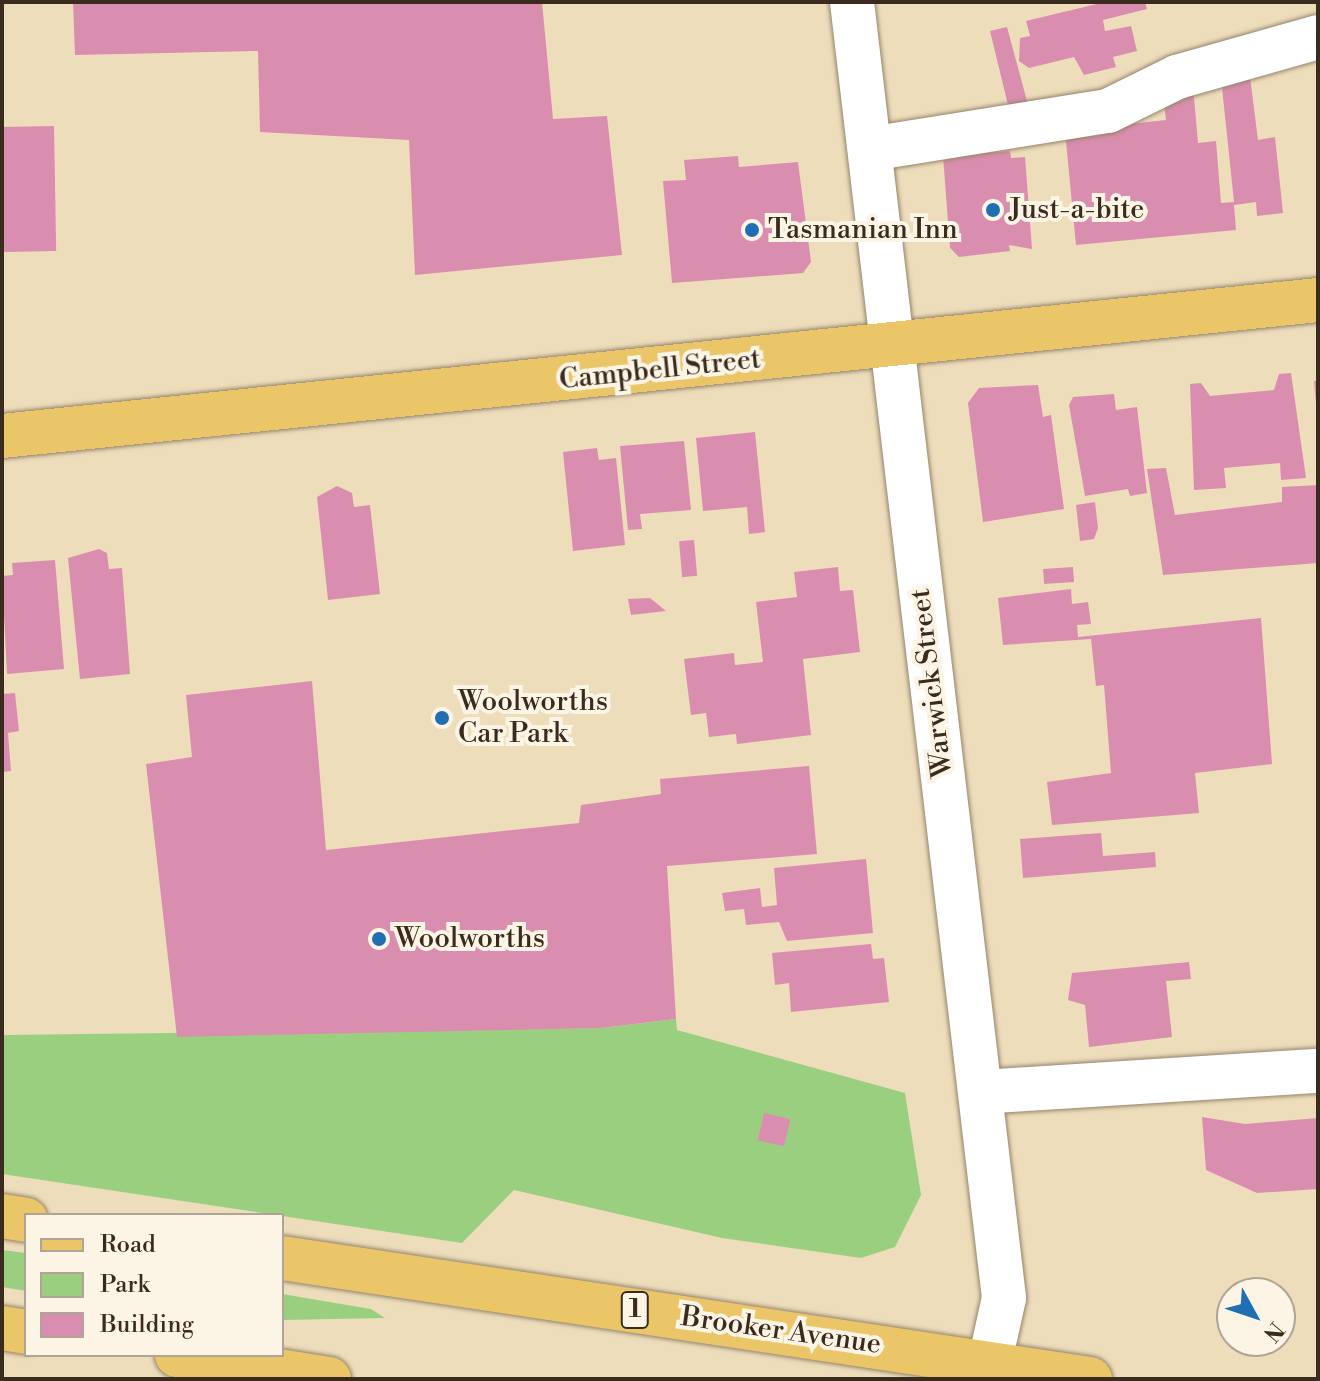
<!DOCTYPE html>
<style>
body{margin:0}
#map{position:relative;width:1320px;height:1381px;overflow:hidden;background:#edb;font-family:"Libre Bodoni",serif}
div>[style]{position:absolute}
.green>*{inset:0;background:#9bcf80}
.building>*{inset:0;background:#da8eaf;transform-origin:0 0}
.roads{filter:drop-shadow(0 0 2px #94846c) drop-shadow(0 0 2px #94846c)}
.minor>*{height:44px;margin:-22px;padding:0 22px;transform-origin:22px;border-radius:22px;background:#fff}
.major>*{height:44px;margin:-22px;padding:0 22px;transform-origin:22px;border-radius:22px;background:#ebc669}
.highway>*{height:44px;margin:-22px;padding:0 22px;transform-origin:22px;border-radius:22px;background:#ebc669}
.dots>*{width:22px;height:22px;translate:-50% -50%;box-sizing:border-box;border:4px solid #fcf5e5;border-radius:50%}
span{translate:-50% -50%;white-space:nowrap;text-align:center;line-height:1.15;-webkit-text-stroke:8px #fcf5e5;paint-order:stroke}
.shield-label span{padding:2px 6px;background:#fcf5e5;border:2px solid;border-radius:6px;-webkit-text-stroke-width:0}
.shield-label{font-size:26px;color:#3b2a1e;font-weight:700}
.poi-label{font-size:28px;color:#3b2a1e}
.left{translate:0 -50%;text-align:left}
.street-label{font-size:28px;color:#3b2a1e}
.frame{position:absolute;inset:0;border:4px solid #3b2a1e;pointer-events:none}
.legend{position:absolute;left:24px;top:1213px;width:260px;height:144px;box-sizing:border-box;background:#fcf5e5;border:2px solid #afa495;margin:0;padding:10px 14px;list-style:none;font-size:24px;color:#3b2a1e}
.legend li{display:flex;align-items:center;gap:16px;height:40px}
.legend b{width:40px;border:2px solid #afa495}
.north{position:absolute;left:1216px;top:1277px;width:80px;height:80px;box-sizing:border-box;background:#fcf5e5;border:2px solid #afa495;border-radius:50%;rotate:130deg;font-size:22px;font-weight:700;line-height:32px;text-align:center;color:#3b2a1e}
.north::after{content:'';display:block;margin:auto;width:28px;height:36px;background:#1f6fb2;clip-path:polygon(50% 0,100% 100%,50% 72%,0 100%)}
</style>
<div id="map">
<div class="green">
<i style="clip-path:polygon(676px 1019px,677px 1030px,905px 1093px,921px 1195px,895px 1247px,861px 1258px,722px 1238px,514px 1190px,462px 1243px,2px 1174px,2px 1035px,601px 1028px)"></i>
<i style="clip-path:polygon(2px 1250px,26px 1253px,26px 1291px,2px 1287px)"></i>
<i style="clip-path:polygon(282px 1294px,371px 1309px,385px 1318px,282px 1320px)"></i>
</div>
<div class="building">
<i style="clip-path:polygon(73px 2px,542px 2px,553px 119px,607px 116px,622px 255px,415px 275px,409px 140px,260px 132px,258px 51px,75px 55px)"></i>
<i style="clip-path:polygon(1105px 2px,1145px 2px,1147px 9px,1103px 20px,1105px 31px,1131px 26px,1137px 51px,1113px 57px,1116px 67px,1084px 75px,1074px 57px,1029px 68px,1019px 61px,1020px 38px,1030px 36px,1026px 21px)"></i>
<i style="clip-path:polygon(1007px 27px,1027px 101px,1029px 111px,1008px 105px,990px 31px)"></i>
<i style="clip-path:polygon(1249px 69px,1258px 140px,1275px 137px,1283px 213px,1257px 216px,1256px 202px,1234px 205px,1236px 230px,1076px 245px,1065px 131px,1166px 120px,1163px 94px,1193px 86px,1198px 143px,1216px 141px,1221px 203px,1234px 202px,1221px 78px)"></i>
<i style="left:54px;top:126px;width:125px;height:52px;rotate:89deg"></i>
<i style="clip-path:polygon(1010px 151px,1011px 158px,1025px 157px,1032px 249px,1009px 245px,1010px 251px,959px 257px,950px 248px,943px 156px)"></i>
<i style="clip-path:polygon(738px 156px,739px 167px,798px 162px,811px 262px,803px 273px,672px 283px,663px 181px,686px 180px,684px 160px)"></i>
<i style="clip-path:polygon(1291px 373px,1306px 478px,1281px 480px,1280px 463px,1224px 468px,1226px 488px,1194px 490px,1190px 384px,1201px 383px,1210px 396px,1274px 390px,1279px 374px)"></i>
<i style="clip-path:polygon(1314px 381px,1318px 381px,1318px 402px,1316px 403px)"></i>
<i style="clip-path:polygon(1038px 385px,1043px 417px,1051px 415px,1064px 509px,983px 522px,968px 403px,979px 388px)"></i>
<i style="clip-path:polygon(1114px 394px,1116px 410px,1137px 407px,1147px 493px,1130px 496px,1128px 489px,1085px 496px,1069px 405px,1073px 397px)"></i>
<i style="clip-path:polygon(755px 432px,765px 532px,749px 534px,747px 507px,703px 511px,696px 438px)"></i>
<i style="clip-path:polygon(684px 441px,691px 510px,640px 514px,642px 529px,628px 530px,620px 446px)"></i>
<i style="clip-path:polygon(597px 448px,599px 460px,616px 458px,625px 545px,573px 551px,563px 452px)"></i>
<i style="clip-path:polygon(1166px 468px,1175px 515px,1282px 502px,1282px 487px,1318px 485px,1318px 563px,1163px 575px,1147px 469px)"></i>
<i style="clip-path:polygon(337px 486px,352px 493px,354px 507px,370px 505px,380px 594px,328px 600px,317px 497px)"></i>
<i style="clip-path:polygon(1095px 502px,1098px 528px,1094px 539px,1080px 541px,1076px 505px)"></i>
<i style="left:694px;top:540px;width:36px;height:15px;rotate:85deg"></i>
<i style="clip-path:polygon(99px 549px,107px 553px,109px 569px,122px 568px,130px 674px,80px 679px,68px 558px)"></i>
<i style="clip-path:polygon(55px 560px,64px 669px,7px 674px,2px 576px,13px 575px,12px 563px)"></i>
<i style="clip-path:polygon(838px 567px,840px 591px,853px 590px,860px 652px,803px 659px,811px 735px,737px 744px,736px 734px,709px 737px,706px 713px,691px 715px,684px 659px,734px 653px,735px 665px,763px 662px,756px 602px,797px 597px,794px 572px)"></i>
<i style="left:1073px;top:567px;width:15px;height:30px;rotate:86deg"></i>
<i style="clip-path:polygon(1071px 589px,1072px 604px,1088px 602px,1091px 624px,1077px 625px,1078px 637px,1261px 618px,1272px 764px,1195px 773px,1199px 813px,1052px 825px,1047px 782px,1111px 773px,1104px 685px,1096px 686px,1091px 639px,1003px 645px,998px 598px)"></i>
<i style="clip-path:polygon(650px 598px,666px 611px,631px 615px,628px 599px)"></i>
<i style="clip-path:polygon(312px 681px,326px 850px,579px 823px,581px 805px,661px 794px,660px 779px,809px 766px,817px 854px,667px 866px,676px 1019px,601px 1028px,177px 1037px,146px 764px,192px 757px,186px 695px)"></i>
<i style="clip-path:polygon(15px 693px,19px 731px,8px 733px,11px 771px,2px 772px,3px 694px)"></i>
<i style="clip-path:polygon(1101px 833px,1103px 856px,1155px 852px,1156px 867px,1023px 878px,1020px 839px)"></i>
<i style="clip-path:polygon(866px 859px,873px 933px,787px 941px,779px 922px,746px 925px,744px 909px,725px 911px,722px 893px,760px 888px,762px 907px,777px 905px,774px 868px)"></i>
<i style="clip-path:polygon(871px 944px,873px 959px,884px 958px,889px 1002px,791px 1012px,789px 983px,775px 985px,772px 953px)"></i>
<i style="clip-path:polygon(1189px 962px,1191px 979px,1166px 981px,1172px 1037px,1089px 1047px,1085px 1005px,1068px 1000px,1072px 973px)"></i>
<i style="left:764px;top:1113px;width:27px;height:28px;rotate:13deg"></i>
<i style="clip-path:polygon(1202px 1117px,1245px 1124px,1318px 1118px,1318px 1189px,1257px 1193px,1206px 1170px)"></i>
</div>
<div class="roads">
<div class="minor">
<i style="left:852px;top:2px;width:1305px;rotate:83.31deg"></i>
<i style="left:1004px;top:1298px;width:83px;rotate:102.5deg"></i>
<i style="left:870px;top:149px;width:241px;rotate:-9.1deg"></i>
<i style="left:1108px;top:111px;width:77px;rotate:-26.2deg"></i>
<i style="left:1177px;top:77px;width:147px;rotate:-15.8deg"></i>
<i style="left:980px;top:1092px;width:339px;rotate:-3.6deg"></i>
</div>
<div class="major">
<i style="left:2px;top:436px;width:1323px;rotate:-5.9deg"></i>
</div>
<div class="highway">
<i style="left:2px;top:1216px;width:24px;rotate:9deg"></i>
<i style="left:282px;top:1258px;width:817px;rotate:8.52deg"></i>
<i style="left:2px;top:1328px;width:24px;rotate:9deg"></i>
<i style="left:177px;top:1355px;width:154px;rotate:9deg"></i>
</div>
</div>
<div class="dots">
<i style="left:993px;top:210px;background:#1f6fb2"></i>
<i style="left:752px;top:230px;background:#1f6fb2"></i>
<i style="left:442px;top:718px;background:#1f6fb2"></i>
<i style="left:379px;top:939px;background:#1f6fb2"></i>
</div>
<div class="shield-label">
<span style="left:635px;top:1310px">1</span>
</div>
<div class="poi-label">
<span class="left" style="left:1009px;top:210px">Just-a-bite</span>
<span class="left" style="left:768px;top:230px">Tasmanian Inn</span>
<span class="left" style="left:458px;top:718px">Woolworths<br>Car Park</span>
<span class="left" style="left:395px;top:939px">Woolworths</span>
</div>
<div class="street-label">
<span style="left:660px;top:370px;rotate:-6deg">Campbell Street</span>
<span style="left:932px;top:683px;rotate:-97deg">Warwick Street</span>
<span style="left:781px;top:1331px;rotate:8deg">Brooker Avenue</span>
</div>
<div class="frame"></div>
<ul class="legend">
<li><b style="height:10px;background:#ebc669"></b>Road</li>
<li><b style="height:22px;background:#9bcf80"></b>Park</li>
<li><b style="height:22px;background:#da8eaf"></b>Building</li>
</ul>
<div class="north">N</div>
</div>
